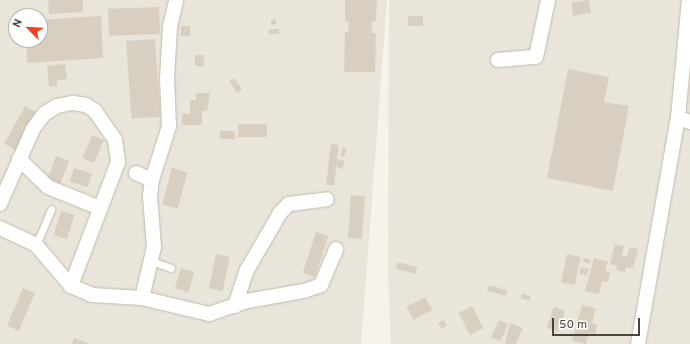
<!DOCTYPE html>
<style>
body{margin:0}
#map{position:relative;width:690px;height:344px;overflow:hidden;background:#f6f3ec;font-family:Overpass,sans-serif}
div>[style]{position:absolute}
.residential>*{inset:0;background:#eae5da}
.building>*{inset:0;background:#d8cfc1;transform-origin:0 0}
.roads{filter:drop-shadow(0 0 1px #c2bbae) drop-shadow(0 0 1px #c2bbae)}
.lane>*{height:7px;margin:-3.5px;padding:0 3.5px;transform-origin:3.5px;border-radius:3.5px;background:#fff}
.street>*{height:14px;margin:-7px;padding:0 7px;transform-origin:7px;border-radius:7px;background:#fff}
span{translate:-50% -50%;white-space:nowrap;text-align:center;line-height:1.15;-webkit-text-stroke:3px #fff;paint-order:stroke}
.north{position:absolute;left:8px;top:8px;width:40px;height:40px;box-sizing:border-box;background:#fff;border:1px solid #b7b4b0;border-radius:50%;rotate:294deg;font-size:11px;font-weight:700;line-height:16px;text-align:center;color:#4b4439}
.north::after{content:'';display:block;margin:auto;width:14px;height:18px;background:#fc3f1d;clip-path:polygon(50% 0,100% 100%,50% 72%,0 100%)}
.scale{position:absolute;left:552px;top:318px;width:88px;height:18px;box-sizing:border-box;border:2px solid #4b4439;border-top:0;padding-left:5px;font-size:12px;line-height:14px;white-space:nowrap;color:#4b4439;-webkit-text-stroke:3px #fff;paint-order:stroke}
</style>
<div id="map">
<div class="residential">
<i style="clip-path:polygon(evenodd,0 0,387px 0,361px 344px,0 344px,0 0,16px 16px,40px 16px,40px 40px,16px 40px,16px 16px)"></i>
<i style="clip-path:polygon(389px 0,690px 0,690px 344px,391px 344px,388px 271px)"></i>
</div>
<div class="building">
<i style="clip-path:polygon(48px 0,83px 0,83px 12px,49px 14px)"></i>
<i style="clip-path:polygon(345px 0,377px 0,376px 21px,372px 21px,372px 33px,376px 34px,375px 72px,344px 72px,345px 32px,348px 32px,349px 22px,345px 21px)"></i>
<i style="left:589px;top:0;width:13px;height:18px;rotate:81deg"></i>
<i style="left:159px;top:7px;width:27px;height:51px;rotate:88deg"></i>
<i style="clip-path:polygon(101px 16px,103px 58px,27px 63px,26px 40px,40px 40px,40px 20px)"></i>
<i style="left:408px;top:16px;width:15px;height:10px"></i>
<i style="clip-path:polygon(276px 19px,276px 24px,271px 25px,271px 20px)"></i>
<i style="left:181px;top:26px;width:9px;height:10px"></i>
<i style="left:269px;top:29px;width:10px;height:5px"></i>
<i style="left:155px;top:39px;width:78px;height:29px;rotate:86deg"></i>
<i style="left:195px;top:55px;width:9px;height:11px"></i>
<i style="clip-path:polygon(65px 64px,67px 79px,57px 80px,57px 86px,49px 87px,47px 66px)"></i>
<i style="clip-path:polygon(568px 69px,609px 77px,604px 102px,629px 106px,613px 191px,547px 178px)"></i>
<i style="left:234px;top:78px;width:14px;height:6px;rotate:54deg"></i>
<i style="clip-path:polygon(196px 93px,210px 93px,207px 111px,202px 111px,202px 125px,182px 125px,182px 114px,190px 114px,190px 100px,196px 100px)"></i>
<i style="left:25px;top:106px;width:13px;height:43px;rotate:29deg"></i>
<i style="left:267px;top:124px;width:13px;height:29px;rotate:90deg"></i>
<i style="left:220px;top:131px;width:15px;height:8px"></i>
<i style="left:92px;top:135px;width:13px;height:25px;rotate:23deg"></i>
<i style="left:331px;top:144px;width:8px;height:41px;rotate:7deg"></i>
<i style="clip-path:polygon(343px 147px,347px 149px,344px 157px,340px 156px)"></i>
<i style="left:56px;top:156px;width:14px;height:28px;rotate:21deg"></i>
<i style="clip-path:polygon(339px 159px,345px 161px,342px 169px,336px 166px)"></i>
<i style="left:74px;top:168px;width:19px;height:14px;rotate:18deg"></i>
<i style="left:172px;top:168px;width:16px;height:38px;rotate:15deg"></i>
<i style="left:351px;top:195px;width:14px;height:43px;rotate:4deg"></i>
<i style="left:61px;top:211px;width:14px;height:25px;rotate:17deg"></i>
<i style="left:316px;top:232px;width:13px;height:43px;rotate:18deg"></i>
<i style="clip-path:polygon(615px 244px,624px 246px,622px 256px,627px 257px,629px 247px,638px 249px,633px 268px,626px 267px,625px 272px,616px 270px,617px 266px,610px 264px)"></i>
<i style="left:216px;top:254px;width:14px;height:35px;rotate:12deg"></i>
<i style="left:567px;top:254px;width:14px;height:29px;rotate:12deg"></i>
<i style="left:584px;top:258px;width:7px;height:4px;rotate:16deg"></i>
<i style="clip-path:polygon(594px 258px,608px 262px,605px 271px,610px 272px,608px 282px,602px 281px,599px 294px,585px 291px)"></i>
<i style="left:398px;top:262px;width:20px;height:7px;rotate:15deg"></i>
<i style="left:581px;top:267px;width:8px;height:7px;rotate:14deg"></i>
<i style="left:181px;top:268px;width:14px;height:21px;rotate:17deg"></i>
<i style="left:489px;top:285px;width:19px;height:6px;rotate:16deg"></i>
<i style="left:23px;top:288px;width:13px;height:41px;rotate:23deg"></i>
<i style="clip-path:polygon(523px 293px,531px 297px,529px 301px,521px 298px)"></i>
<i style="left:425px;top:297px;width:15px;height:21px;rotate:62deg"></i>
<i style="clip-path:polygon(582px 305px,596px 308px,592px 323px,597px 324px,595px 334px,589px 333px,586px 344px,572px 341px)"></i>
<i style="left:472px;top:306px;width:25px;height:15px;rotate:63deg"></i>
<i style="left:554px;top:307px;width:12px;height:22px;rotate:20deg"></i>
<i style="clip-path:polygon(566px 319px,576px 322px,574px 327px,564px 325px)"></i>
<i style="left:443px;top:320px;width:7px;height:6px;rotate:56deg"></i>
<i style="left:499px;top:320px;width:10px;height:19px;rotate:24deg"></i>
<i style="clip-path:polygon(510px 323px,523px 328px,516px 344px,505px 344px)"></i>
<i style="clip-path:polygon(74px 338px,90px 344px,72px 344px)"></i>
</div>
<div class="roads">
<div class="lane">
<i style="left:36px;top:245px;width:39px;rotate:-67deg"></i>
<i style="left:151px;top:261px;width:21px;rotate:19deg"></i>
</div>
<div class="street">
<i style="left:498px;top:60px;width:38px;rotate:-5deg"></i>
<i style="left:536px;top:57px;width:58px;rotate:-78.1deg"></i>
<i style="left:678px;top:118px;width:13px;rotate:18deg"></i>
<i style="left:19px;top:159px;width:40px;rotate:44deg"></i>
<i style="left:48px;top:187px;width:56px;rotate:22deg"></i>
<i style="left:136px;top:173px;width:17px;rotate:24deg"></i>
<i style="left:0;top:204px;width:82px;rotate:-66.3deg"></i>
<i style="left:33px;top:129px;width:19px;rotate:-54deg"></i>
<i style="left:44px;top:114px;width:15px;rotate:-32deg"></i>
<i style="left:57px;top:106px;width:16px;rotate:-11deg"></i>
<i style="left:73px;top:103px;width:13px;rotate:9deg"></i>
<i style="left:86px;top:105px;width:11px;rotate:34deg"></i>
<i style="left:95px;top:111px;width:35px;rotate:55deg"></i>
<i style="left:115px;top:140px;width:22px;rotate:82deg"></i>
<i style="left:118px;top:162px;width:133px;rotate:110.8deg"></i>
<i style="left:0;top:228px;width:40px;rotate:25deg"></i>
<i style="left:36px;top:245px;width:54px;rotate:49.5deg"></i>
<i style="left:71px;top:286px;width:23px;rotate:23deg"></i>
<i style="left:92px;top:295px;width:50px;rotate:3.4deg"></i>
<i style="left:142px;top:298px;width:69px;rotate:13.4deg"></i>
<i style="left:209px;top:314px;width:40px;rotate:-18.9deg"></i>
<i style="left:247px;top:301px;width:58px;rotate:-10deg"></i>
<i style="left:304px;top:291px;width:18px;rotate:-19deg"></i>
<i style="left:321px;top:285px;width:39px;rotate:-67deg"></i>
<i style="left:142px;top:298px;width:52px;rotate:-76.8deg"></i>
<i style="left:154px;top:247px;width:51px;rotate:-94.5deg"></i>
<i style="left:150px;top:196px;width:16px;rotate:-83deg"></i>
<i style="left:152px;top:180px;width:57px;rotate:-72.5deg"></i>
<i style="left:169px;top:126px;width:47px;rotate:-92.4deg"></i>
<i style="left:167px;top:79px;width:52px;rotate:-86.7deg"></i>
<i style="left:170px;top:27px;width:28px;rotate:-77deg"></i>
<i style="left:235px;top:306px;width:38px;rotate:-72deg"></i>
<i style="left:247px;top:270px;width:66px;rotate:-59.9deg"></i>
<i style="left:280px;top:213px;width:13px;rotate:-45deg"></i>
<i style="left:289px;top:204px;width:38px;rotate:-7deg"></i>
<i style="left:638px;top:344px;width:230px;rotate:-80deg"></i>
<i style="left:678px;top:118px;width:119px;rotate:-84.7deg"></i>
</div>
</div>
<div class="north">N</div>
<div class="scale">50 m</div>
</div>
